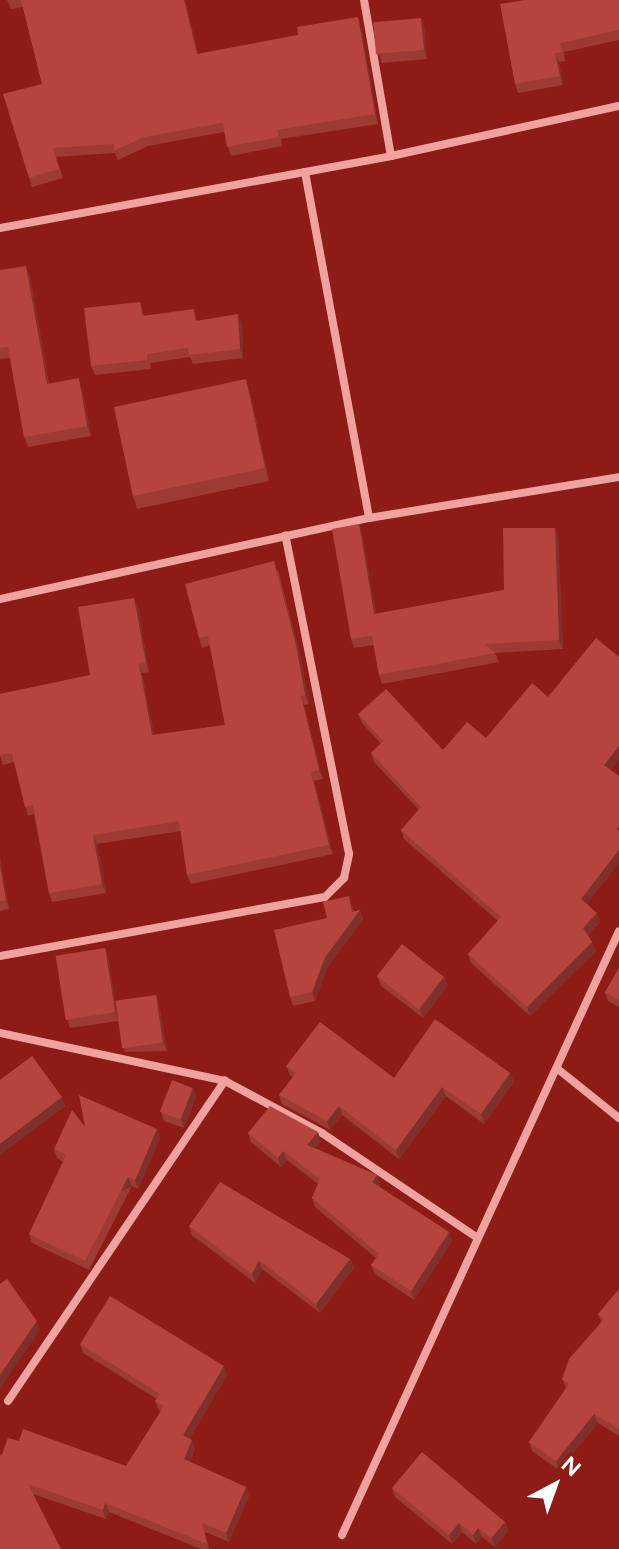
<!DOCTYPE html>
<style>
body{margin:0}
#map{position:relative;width:619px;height:1549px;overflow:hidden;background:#8c1c15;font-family:Figtree,sans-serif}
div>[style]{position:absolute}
.street>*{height:8px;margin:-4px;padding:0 4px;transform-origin:4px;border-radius:4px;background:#f0a29f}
.wall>*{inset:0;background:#9c3a34}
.shaded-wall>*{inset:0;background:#7f302b;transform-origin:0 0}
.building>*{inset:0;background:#b5443d;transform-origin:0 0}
span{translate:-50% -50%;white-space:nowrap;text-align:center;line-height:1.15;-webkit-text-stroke:6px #8c1c15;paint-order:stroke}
.north{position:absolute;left:515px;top:1445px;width:80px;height:80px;-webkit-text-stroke:6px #8c1c15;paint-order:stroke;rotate:41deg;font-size:22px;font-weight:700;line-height:32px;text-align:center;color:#fff}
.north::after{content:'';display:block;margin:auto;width:28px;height:36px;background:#fff;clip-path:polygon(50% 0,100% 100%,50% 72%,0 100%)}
</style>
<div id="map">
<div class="street">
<i style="left:364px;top:0;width:158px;rotate:80.2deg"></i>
<i style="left:305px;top:172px;width:352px;rotate:79.5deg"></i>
<i style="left:0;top:228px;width:398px;rotate:-10.4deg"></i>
<i style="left:391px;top:156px;width:233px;rotate:-12.4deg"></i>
<i style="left:0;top:599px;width:378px;rotate:-12.4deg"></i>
<i style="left:369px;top:518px;width:253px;rotate:-9.3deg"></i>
<i style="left:0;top:956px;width:330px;rotate:-10.3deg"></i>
<i style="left:325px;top:897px;width:27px;rotate:-45deg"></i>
<i style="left:344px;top:878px;width:25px;rotate:-78deg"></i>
<i style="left:349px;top:854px;width:325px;rotate:-101.3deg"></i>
<i style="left:0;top:1033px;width:230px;rotate:12deg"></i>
<i style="left:559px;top:1070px;width:77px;rotate:38.7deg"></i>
<i style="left:8px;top:1401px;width:387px;rotate:-55.9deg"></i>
<i style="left:225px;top:1081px;width:110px;rotate:28.2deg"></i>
<i style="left:322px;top:1133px;width:186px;rotate:34deg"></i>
<i style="left:342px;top:1535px;width:664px;rotate:-65.36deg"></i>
</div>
<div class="wall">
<i style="clip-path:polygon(7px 0,185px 0,198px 54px,298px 35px,358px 17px,361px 26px,378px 124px,281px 139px,282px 146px,231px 156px,224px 132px,148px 146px,118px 160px,115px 153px,56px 157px,63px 178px,32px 187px,29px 178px,42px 84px,23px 7px,11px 9px)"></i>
<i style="clip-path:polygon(525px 0,619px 0,619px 40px,564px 52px,565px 61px,559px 62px,563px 85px,518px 93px,515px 84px)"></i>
<i style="clip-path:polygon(424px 27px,427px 59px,382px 63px,379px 54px)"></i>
<i style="clip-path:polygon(0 270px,30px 276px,49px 384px,82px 389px,91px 436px,28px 447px,24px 437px,10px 358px,0 359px)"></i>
<i style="clip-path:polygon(140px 302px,144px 316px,242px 324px,243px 358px,193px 364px,190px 357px,150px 363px,151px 369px,95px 375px,91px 366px)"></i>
<i style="clip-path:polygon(250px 392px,269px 481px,137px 509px,133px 496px)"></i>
<i style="clip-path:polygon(359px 524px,362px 534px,376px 614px,504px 590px,555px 528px,558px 537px,563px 649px,495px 653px,499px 662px,382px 684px,379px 675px,374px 645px,354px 648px,351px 639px)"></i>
<i style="clip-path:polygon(278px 570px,300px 654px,309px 704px,304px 705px,323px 779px,314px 781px,333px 854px,191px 884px,187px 875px,181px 831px,97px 844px,106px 893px,52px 902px,49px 893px,34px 814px,28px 816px,14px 762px,3px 765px,0 756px,0 694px,90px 675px,138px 607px,149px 672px,142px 673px,154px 735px,225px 725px,210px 645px,202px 648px,199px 638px)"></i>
<i style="clip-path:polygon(619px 657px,619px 759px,610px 770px,587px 904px,600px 922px,588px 935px,596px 951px,530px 1016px,471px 963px,468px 954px,498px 921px,404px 839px,401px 830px,419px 810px,374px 762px,371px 753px,381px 744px,362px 723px,358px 714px,443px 750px,486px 738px,548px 697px)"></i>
<i style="clip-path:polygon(0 858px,9px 909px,0 911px)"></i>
<i style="clip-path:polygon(352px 905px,354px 912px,360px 910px,363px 919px,327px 968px,315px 1001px,293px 1006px,290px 997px)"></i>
<i style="clip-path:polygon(105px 948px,108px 957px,118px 1021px,70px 1028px,67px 1019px)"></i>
<i style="clip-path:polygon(619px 968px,619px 1007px,608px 1001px,605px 992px)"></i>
<i style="clip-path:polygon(377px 976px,444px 977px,448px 986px,423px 1018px,381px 986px)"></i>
<i style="clip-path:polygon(156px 995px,159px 1004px,167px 1051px,125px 1052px,122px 1043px)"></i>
<i style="clip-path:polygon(286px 1066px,394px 1078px,510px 1073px,514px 1082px,484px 1124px,446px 1096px,399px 1159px,342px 1115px,330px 1130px,282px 1104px,279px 1095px,293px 1077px,290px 1075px)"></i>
<i style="clip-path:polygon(193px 1088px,196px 1097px,184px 1128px,164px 1121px,161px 1112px)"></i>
<i style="clip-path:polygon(85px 1127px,160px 1138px,138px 1189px,132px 1186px,89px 1270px,32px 1243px,29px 1234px,63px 1162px,57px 1158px,54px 1149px)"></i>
<i style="clip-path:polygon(248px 1133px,321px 1141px,315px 1148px,377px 1175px,380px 1184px,379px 1187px,449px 1232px,452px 1241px,414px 1300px,375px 1274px,371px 1265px,376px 1258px,315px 1207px,312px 1198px,318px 1184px,287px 1160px,281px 1167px,251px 1142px)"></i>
<i style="clip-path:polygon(189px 1226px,350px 1259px,354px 1268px,320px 1313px,262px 1269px,255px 1283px,192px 1235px)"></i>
<i style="clip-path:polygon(619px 1289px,619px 1436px,598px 1423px,559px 1470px,532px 1451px,529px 1442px,566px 1388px,562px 1379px,601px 1322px,598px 1314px)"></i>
<i style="clip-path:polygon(80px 1344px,227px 1375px,190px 1438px,195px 1449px,190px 1462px,246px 1487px,249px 1496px,229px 1542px,205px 1532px,209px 1549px,201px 1549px,109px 1512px,106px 1519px,33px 1494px,0 1549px,19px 1441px,126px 1466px,161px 1411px,159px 1410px,155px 1401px,157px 1399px,83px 1353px)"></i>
<i style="clip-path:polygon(392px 1488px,505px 1522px,508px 1531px,495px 1547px,482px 1537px,476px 1544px,462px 1532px,452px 1544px,395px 1497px)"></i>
</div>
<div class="shaded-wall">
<i style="clip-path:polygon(184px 0,185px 0,200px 63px,197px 54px)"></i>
<i style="clip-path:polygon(358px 17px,361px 26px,378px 124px,375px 114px)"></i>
<i style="clip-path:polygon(421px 18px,424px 27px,427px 59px,424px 50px)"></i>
<i style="clip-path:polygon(555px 53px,559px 62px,563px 85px,560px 76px)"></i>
<i style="clip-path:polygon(26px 266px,30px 276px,50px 394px,47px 384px)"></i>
<i style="clip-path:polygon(238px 314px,242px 324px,243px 358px,240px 349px)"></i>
<i style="clip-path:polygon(79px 378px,82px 389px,91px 436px,87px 426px)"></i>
<i style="clip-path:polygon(246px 379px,250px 392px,269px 481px,265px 468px)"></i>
<i style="clip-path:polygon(359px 524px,362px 534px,378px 623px,374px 614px)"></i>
<i style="clip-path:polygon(555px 528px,558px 537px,563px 649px,559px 640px)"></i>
<i style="clip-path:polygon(274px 561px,300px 654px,309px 704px,305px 695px)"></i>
<i style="clip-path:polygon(134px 598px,138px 607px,149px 672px,146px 663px)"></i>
<i style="clip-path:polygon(139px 664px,142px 673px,156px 744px,152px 735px)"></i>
<i style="clip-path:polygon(301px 696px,304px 705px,323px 779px,319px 770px)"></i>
<i style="clip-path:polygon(619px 746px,619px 759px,607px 774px,604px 765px)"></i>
<i style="clip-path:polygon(311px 772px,314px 781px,333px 854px,329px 845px)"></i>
<i style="clip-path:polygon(93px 835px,97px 844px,106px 893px,102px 884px)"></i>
<i style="clip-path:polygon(619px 850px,619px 863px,584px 908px,581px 899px)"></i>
<i style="clip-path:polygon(0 858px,9px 909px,6px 900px,0 867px)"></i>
<i style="clip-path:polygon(349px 896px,355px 917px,360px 910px,363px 919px,327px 968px,315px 1001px,312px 992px)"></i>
<i style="clip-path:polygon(597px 913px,600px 922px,586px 937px,583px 928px)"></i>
<i style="clip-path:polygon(592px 942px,596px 951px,530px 1016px,527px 1007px)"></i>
<i style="clip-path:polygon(105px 948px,108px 957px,118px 1021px,115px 1012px)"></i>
<i style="clip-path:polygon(444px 977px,448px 986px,423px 1018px,420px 1009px)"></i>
<i style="clip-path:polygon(156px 995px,159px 1004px,167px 1051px,163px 1042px)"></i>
<i style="clip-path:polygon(510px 1073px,514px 1082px,484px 1124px,481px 1114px)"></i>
<i style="clip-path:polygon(442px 1087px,446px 1096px,399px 1159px,396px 1150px)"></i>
<i style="clip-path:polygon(193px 1088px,196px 1097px,184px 1128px,181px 1119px)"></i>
<i style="clip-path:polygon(62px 1097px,66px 1106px,0 1155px,0 1144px)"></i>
<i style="clip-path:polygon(339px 1106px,342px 1115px,330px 1130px,327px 1121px)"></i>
<i style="clip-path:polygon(157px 1129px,160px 1138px,138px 1189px,135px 1180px)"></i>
<i style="clip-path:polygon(318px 1132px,321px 1141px,311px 1154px,307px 1145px)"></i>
<i style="clip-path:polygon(283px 1151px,287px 1160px,281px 1167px,278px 1158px)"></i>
<i style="clip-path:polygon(377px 1175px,380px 1184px,375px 1191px,372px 1182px)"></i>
<i style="left:128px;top:1177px;width:10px;height:94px;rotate:66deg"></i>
<i style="clip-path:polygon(449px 1232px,452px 1241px,414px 1300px,411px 1291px)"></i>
<i style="clip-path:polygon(350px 1259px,354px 1268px,320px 1313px,316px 1304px)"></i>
<i style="clip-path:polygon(259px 1260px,262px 1269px,255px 1283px,252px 1274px)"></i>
<i style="clip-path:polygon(37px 1321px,40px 1330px,0 1389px,0 1375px)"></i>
<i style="clip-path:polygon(224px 1366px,227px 1375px,187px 1444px,183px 1435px)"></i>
<i style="clip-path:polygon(594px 1414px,598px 1423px,559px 1470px,556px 1461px)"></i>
<i style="clip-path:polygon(192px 1440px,195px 1449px,188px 1468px,184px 1459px)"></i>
<i style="clip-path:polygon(246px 1487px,249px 1496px,229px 1542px,226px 1533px)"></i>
<i style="clip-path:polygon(105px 1503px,109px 1512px,106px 1519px,103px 1510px)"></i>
<i style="clip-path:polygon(505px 1522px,508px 1531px,495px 1547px,491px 1538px)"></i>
<i style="clip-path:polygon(459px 1523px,462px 1532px,452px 1544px,449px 1535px)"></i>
<i style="clip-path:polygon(478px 1528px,482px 1537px,476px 1544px,473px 1535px)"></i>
</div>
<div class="building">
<i style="clip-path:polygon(21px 0,184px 0,197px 54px,298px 35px,297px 27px,358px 17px,375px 114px,277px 130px,279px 137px,227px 147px,223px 123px,144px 137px,114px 151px,114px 144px,53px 148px,59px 169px,29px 178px,3px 94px,42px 84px)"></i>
<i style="clip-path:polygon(525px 0,619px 0,619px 30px,560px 43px,562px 52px,555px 53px,560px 76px,515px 84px,500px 4px)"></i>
<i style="left:421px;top:18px;width:32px;height:48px;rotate:85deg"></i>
<i style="clip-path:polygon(26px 266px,47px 384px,79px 378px,87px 426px,24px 437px,8px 347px,0 348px,0 270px)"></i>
<i style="clip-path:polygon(140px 302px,142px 316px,194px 309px,196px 321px,238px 314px,240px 349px,189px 355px,188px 348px,147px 354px,147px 360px,91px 366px,84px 308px)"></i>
<i style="left:246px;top:379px;width:91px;height:135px;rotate:78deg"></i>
<i style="clip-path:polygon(359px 524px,374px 614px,504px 590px,503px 528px,555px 528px,559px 640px,485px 644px,495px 653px,379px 675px,372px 636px,351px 639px,332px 529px)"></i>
<i style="clip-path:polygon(274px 561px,296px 645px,305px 695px,301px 696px,319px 770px,311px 772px,329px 845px,187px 875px,179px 821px,93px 835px,102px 884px,49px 893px,33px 805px,25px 807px,12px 753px,0 755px,0 694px,90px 675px,78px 607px,134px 598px,146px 663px,139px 664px,152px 735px,225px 725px,208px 636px,199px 638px,185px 584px)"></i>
<i style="clip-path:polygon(596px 638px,619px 657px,619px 746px,604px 765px,619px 776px,619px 827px,617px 829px,619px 831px,619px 850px,581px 899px,597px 913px,583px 928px,592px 942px,527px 1007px,468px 954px,501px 917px,401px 830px,421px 807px,371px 753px,383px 741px,358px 714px,386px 689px,443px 750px,467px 722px,486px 738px,532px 683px,548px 697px)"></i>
<i style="clip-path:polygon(0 867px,6px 900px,0 901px)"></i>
<i style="clip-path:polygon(349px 896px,352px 912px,360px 910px,324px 959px,312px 992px,290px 997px,274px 930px,327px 918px,323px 902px)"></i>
<i style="left:402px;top:944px;width:53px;height:41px;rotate:38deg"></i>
<i style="left:105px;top:948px;width:65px;height:50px;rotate:81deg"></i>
<i style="clip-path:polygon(619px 968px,619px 1000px,605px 992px)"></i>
<i style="left:156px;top:995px;width:48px;height:41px;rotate:82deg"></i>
<i style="clip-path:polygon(435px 1019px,510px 1073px,481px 1114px,442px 1087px,396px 1150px,339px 1106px,327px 1121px,279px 1095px,296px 1073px,286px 1066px,320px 1022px,394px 1078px)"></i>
<i style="clip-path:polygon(32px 1056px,62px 1097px,0 1144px,0 1080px)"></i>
<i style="left:172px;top:1080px;width:22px;height:34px;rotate:21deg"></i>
<i style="clip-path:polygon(79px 1095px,157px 1129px,135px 1180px,128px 1177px,85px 1261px,29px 1234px,66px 1155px,54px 1149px,72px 1110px,85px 1127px)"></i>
<i style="clip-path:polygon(270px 1106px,318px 1132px,307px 1145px,377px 1175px,372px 1182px,449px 1232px,411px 1291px,371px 1265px,379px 1254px,312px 1198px,320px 1179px,283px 1151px,278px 1158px,248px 1133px)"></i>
<i style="clip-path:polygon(220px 1182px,350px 1259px,316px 1304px,259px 1260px,252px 1274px,189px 1226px)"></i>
<i style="clip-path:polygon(7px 1279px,37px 1321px,0 1375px,0 1284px)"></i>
<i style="clip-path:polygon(619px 1289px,619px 1429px,594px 1414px,556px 1461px,529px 1442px,569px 1384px,562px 1379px,569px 1359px,604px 1319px,598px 1314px)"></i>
<i style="clip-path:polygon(110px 1296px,224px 1366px,183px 1435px,192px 1440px,184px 1459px,246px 1487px,226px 1533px,202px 1523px,207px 1544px,105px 1503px,103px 1510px,28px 1484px,61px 1549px,0 1549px,0 1455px,2px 1454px,8px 1438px,19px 1441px,23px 1429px,126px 1466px,164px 1406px,155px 1401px,160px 1394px,80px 1344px)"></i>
<i style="clip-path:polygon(422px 1452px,505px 1522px,491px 1538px,478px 1528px,473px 1535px,459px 1523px,449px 1535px,392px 1488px)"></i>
</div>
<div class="north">N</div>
</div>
